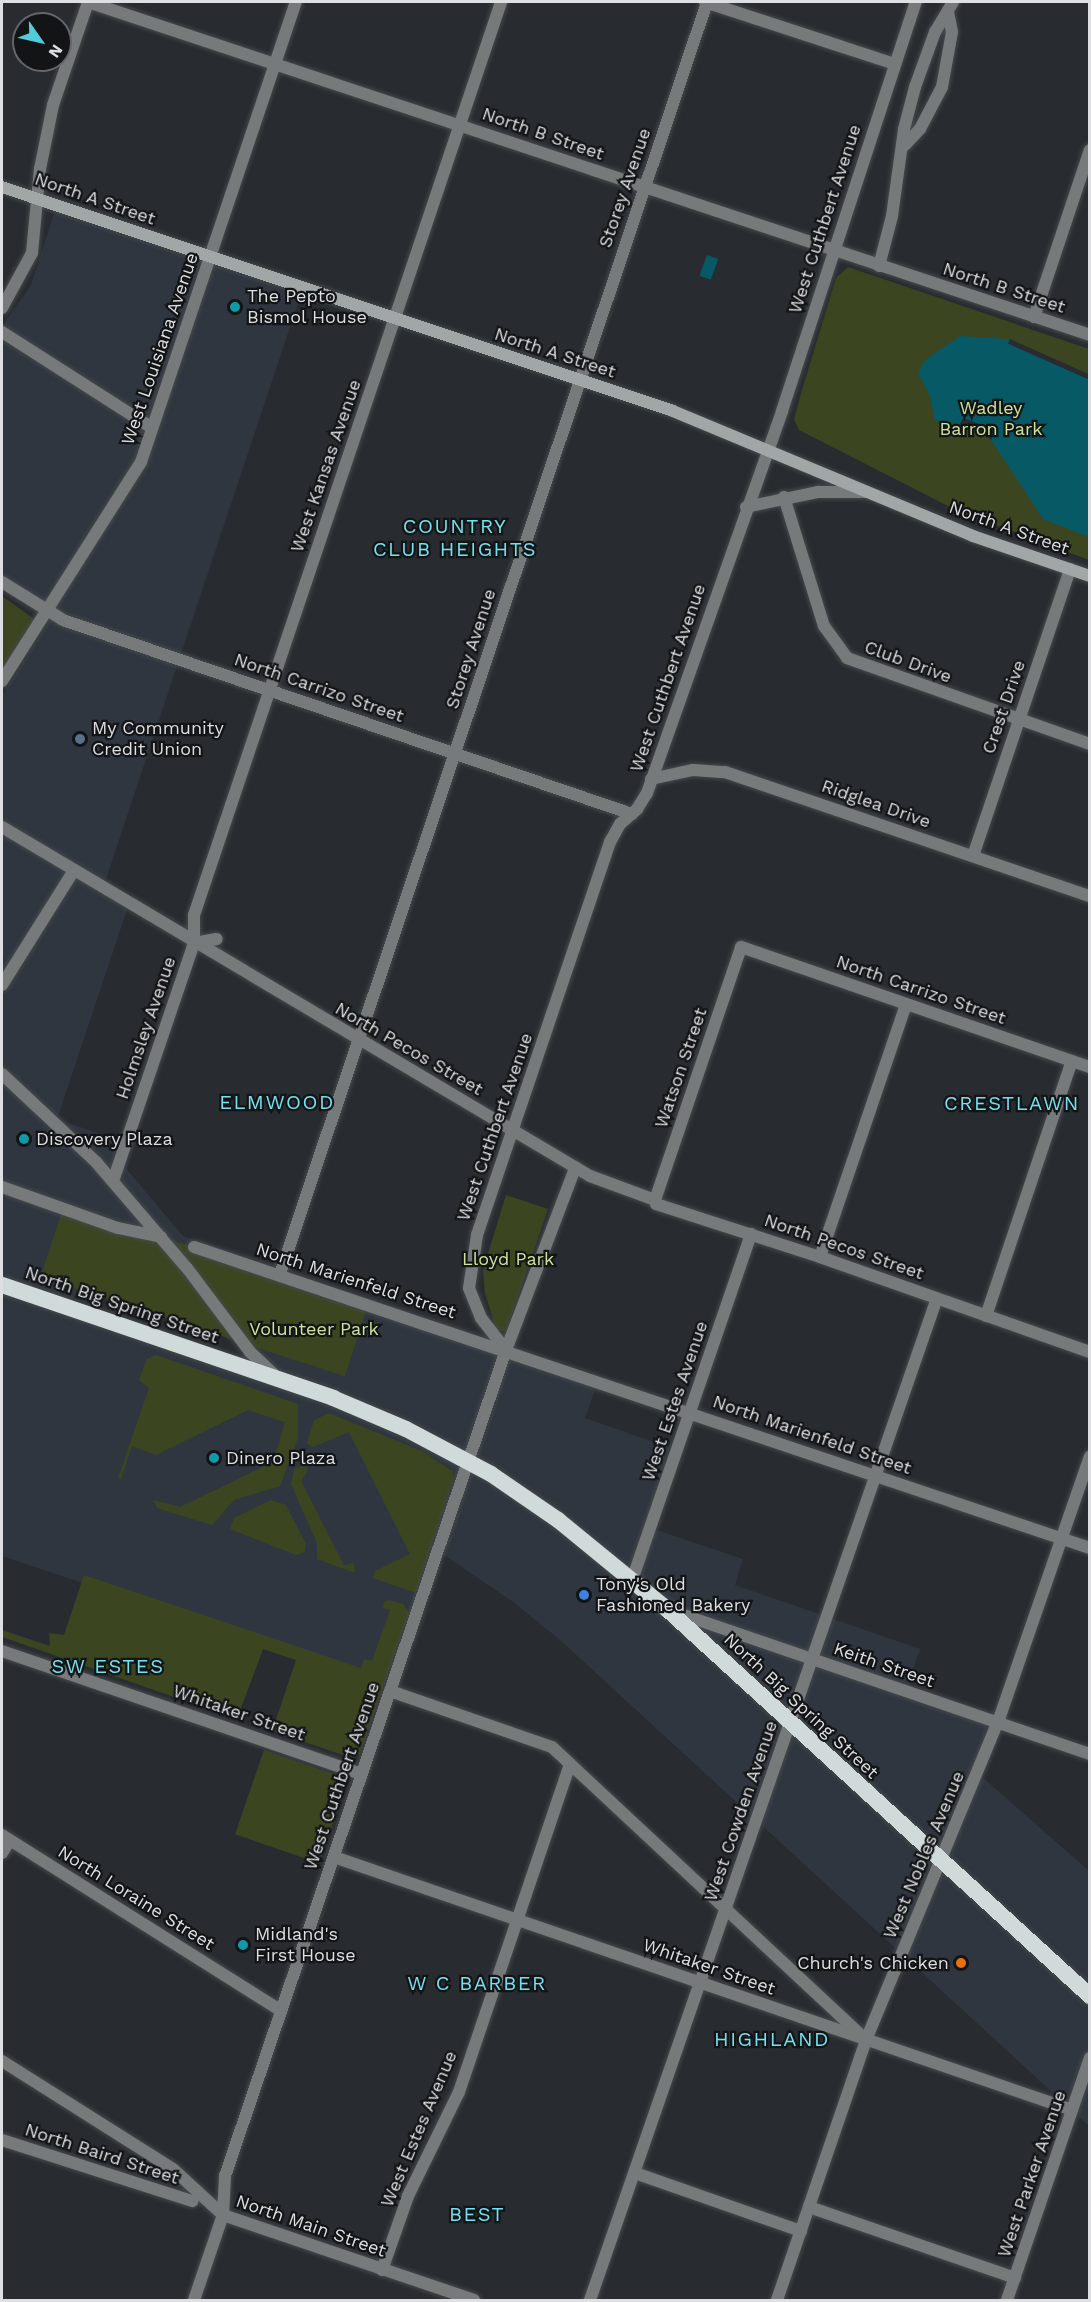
<!DOCTYPE html>
<style>
body{margin:0}
#map{position:relative;width:1091px;height:2302px;overflow:hidden;background:#282c30;font-family:"Work Sans",sans-serif}
div>[style]{position:absolute}
.built>*{inset:0;background:#2f363f}
.green>*{inset:0;background:#3b4620;transform-origin:0 0}
.water>*{inset:0;background:#065965;transform-origin:0 0}
.pier>*{inset:0;background:#282c30;transform-origin:0 0}
.roads{filter:drop-shadow(0 0 2px #45494c) drop-shadow(0 0 2px #45494c)}
.minor>*{height:12px;margin:-6px;padding:0 6px;transform-origin:6px;border-radius:6px;background:#777a7a}
.tertiary>*{height:12px;margin:-6px;padding:0 6px;transform-origin:6px;border-radius:6px;background:#777a7a}
.secondary>*{height:12px;margin:-6px;padding:0 6px;transform-origin:6px;border-radius:6px;background:#a1a7a7}
.trunk>*{height:16px;margin:-8px;padding:0 8px;transform-origin:8px;border-radius:8px;background:#d1dada}
.dots>*{width:16px;height:16px;translate:-50% -50%;box-sizing:border-box;border:3px solid #121416;border-radius:50%}
span{translate:-50% -50%;white-space:nowrap;text-align:center;line-height:1.15;-webkit-text-stroke:4.5px #121416;paint-order:stroke}
.street-label{font-size:18px;color:#dddfe2}
.poi-label{font-size:18px;color:#dddfe2}
.left{translate:0 -50%;text-align:left}
.right{translate:-100% -50%;text-align:right}
.park-label{font-size:18px;color:#cde498}
.neighbourhood-label{font-size:20px;color:#75e0ee;letter-spacing:1.5px}
.frame{position:absolute;inset:0;border:3px solid #dddfe2;pointer-events:none}
.north{position:absolute;left:12px;top:12px;width:60px;height:60px;box-sizing:border-box;background:#121416;border:2px solid #636568;border-radius:50%;rotate:124deg;font-size:16px;font-weight:700;line-height:24px;text-align:center;color:#dddfe2}
.north::after{content:'';display:block;margin:auto;width:21px;height:27px;background:#53cbda;clip-path:polygon(50% 0,100% 100%,50% 72%,0 100%)}
</style>
<div id="map">
<div class="built">
<i style="clip-path:polygon(evenodd,57px 205px,305px 282px,103px 888px,129px 904px,57px 1119px,123px 1142px,118px 1159px,183px 1236px,599px 1378px,585px 1418px,677px 1450px,651px 1528px,743px 1559px,735px 1585px,920px 1649px,906px 1690px,1004px 1724px,981px 1776px,1089px 1871px,1089px 2126px,560px 1640px,512px 1601px,438px 1551px,392px 1687px,2px 1556px,2px 695px,53px 615px,2px 582px,2px 326px,31px 285px,57px 205px,100px 1222px,251px 1357px,248px 1369px,70px 1309px,100px 1222px)"></i>
</div>
<div class="green">
<i style="clip-path:polygon(848px 267px,1089px 349px,1089px 560px,960px 512px,799px 430px,794px 419px,802px 390px,836px 278px)"></i>
<i style="clip-path:polygon(2px 596px,34px 619px,2px 670px)"></i>
<i style="clip-path:polygon(506px 1195px,548px 1209px,506px 1332px,496px 1329px,485px 1293px,483px 1270px)"></i>
<i style="left:64px;top:1205px;width:320px;height:76px;rotate:18deg"></i>
<i style="clip-path:polygon(156px 1355px,298px 1404px,298px 1438px,280px 1486px,234px 1500px,212px 1525px,157px 1508px,153px 1500px,180px 1507px,273px 1462px,285px 1422px,248px 1410px,156px 1455px,132px 1446px,121px 1479px,118px 1478px,149px 1388px,139px 1380px,147px 1359px)"></i>
<i style="clip-path:polygon(329px 1413px,422px 1451px,452px 1471px,454px 1478px,416px 1593px,373px 1578px,375px 1571px,410px 1554px,349px 1432px,313px 1447px,307px 1443px,314px 1420px)"></i>
<i style="clip-path:polygon(305px 1464px,308px 1470px,301px 1481px,344px 1565px,354px 1563px,355px 1573px,317px 1559px,317px 1543px,291px 1484px,294px 1469px)"></i>
<i style="clip-path:polygon(271px 1500px,286px 1505px,306px 1544px,305px 1552px,296px 1555px,230px 1529px,234px 1518px)"></i>
<i style="clip-path:polygon(84px 1575px,361px 1668px,364px 1659px,372px 1661px,390px 1610px,383px 1608px,384px 1602px,389px 1600px,403px 1604px,409px 1613px,360px 1754px,349px 1757px,272px 1731px,296px 1660px,263px 1649px,237px 1719px,2px 1637px,2px 1630px,50px 1646px,49px 1633px,64px 1635px)"></i>
<i style="left:264px;top:1750px;width:89px;height:89px;rotate:19deg"></i>
</div>
<div class="water">
<i style="left:707px;top:255px;width:12px;height:22px;rotate:20deg"></i>
<i style="clip-path:polygon(960px 336px,1007px 339px,1089px 375px,1089px 537px,1043px 519px,986px 432px,956px 423px,935px 421px,930px 396px,918px 373px,924px 361px)"></i>
</div>
<div class="pier">
<i style="left:1010px;top:339px;width:87px;height:5px;rotate:24deg"></i>
<i style="clip-path:polygon(963px 418px,987px 427px,993px 435px,991px 440px,984px 433px,960px 424px)"></i>
</div>
<div class="roads">
<div class="minor">
<i style="left:88px;top:2px;width:1056px;rotate:18.38deg"></i>
<i style="left:705px;top:2px;width:200px;rotate:18.1deg"></i>
<i style="left:905px;top:145px;width:22px;rotate:-47deg"></i>
<i style="left:920px;top:129px;width:47px;rotate:-62.4deg"></i>
<i style="left:942px;top:87px;width:56px;rotate:-79.7deg"></i>
<i style="left:952px;top:32px;width:21px;rotate:-101deg"></i>
<i style="left:879px;top:266px;width:52px;rotate:-75.4deg"></i>
<i style="left:892px;top:216px;width:88px;rotate:-82.1deg"></i>
<i style="left:904px;top:129px;width:43px;rotate:-75.3deg"></i>
<i style="left:915px;top:87px;width:59px;rotate:-70deg"></i>
<i style="left:935px;top:32px;width:35px;rotate:-59deg"></i>
<i style="left:1034px;top:317px;width:176px;rotate:-71.5deg"></i>
<i style="left:2px;top:332px;width:178px;rotate:32.6deg"></i>
<i style="left:784px;top:497px;width:135px;rotate:72.8deg"></i>
<i style="left:824px;top:626px;width:39px;rotate:54deg"></i>
<i style="left:847px;top:658px;width:258px;rotate:19.5deg"></i>
<i style="left:746px;top:507px;width:74px;rotate:-11.8deg"></i>
<i style="left:818px;top:492px;width:48px"></i>
<i style="left:2px;top:582px;width:72px;rotate:31.9deg"></i>
<i style="left:63px;top:620px;width:601px;rotate:18.83deg"></i>
<i style="left:651px;top:779px;width:43px;rotate:-12.1deg"></i>
<i style="left:693px;top:770px;width:32px;rotate:4deg"></i>
<i style="left:725px;top:772px;width:385px;rotate:18.8deg"></i>
<i style="left:2px;top:827px;width:684px;rotate:30.69deg"></i>
<i style="left:590px;top:1176px;width:69px;rotate:20.3deg"></i>
<i style="left:655px;top:1200px;width:4px;rotate:76deg"></i>
<i style="left:656px;top:1204px;width:172px;rotate:17.9deg"></i>
<i style="left:820px;top:1257px;width:286px;rotate:19.4deg"></i>
<i style="left:973px;top:856px;width:303px;rotate:-71.3deg"></i>
<i style="left:194px;top:943px;width:28px;rotate:-90deg"></i>
<i style="left:194px;top:915px;width:963px;rotate:-71.41deg"></i>
<i style="left:2px;top:985px;width:133px;rotate:-57.9deg"></i>
<i style="left:113px;top:1181px;width:251px;rotate:-71.2deg"></i>
<i style="left:194px;top:943px;width:23px;rotate:-10deg"></i>
<i style="left:2px;top:1187px;width:123px;rotate:19.5deg"></i>
<i style="left:118px;top:1228px;width:44px;rotate:11.8deg"></i>
<i style="left:655px;top:1200px;width:267px;rotate:-71.2deg"></i>
<i style="left:741px;top:947px;width:369px;rotate:19deg"></i>
<i style="left:194px;top:1247px;width:945px;rotate:18.57deg"></i>
<i style="left:820px;top:1257px;width:267px;rotate:-71.2deg"></i>
<i style="left:280px;top:1274px;width:1342px;rotate:-71.44deg"></i>
<i style="left:986px;top:1316px;width:269px;rotate:-71.4deg"></i>
<i style="left:632px;top:1580px;width:366px;rotate:-71deg"></i>
<i style="left:672px;top:1611px;width:442px;rotate:18.9deg"></i>
<i style="left:2px;top:1651px;width:380px;rotate:18.9deg"></i>
<i style="left:390px;top:1691px;width:171px;rotate:19.1deg"></i>
<i style="left:552px;top:1747px;width:421px;rotate:43deg"></i>
<i style="left:2px;top:1835px;width:330px;rotate:32.2deg"></i>
<i style="left:2px;top:1853px;width:15px;rotate:-58deg"></i>
<i style="left:334px;top:1857px;width:780px;rotate:18.92deg"></i>
<i style="left:2px;top:2140px;width:200px;rotate:17.8deg"></i>
<i style="left:635px;top:2173px;width:176px;rotate:19.3deg"></i>
<i style="left:809px;top:2207px;width:218px;rotate:19deg"></i>
<i style="left:382px;top:2270px;width:78px;rotate:-70.6deg"></i>
<i style="left:408px;top:2196px;width:116px;rotate:-63.9deg"></i>
<i style="left:459px;top:2092px;width:346px;rotate:-71.3deg"></i>
<i style="left:590px;top:2300px;width:1060px;rotate:-70.9deg"></i>
<i style="left:1007px;top:2300px;width:256px;rotate:-71.1deg"></i>
</div>
<div class="tertiary">
<i style="left:2px;top:308px;width:63px;rotate:-61.4deg"></i>
<i style="left:32px;top:253px;width:84px;rotate:-84.6deg"></i>
<i style="left:40px;top:169px;width:65px;rotate:-78.5deg"></i>
<i style="left:53px;top:105px;width:109px;rotate:-71.2deg"></i>
<i style="left:2px;top:681px;width:259px;rotate:-57.6deg"></i>
<i style="left:141px;top:462px;width:485px;rotate:-71.4deg"></i>
<i style="left:2px;top:1074px;width:129px;rotate:43.1deg"></i>
<i style="left:96px;top:1162px;width:140px;rotate:49.4deg"></i>
<i style="left:187px;top:1268px;width:105px;rotate:53.1deg"></i>
<i style="left:250px;top:1352px;width:35px;rotate:43deg"></i>
<i style="left:506px;top:1350px;width:41px;rotate:-128deg"></i>
<i style="left:481px;top:1318px;width:32px;rotate:-112deg"></i>
<i style="left:469px;top:1288px;width:54px;rotate:-81.4deg"></i>
<i style="left:477px;top:1235px;width:415px;rotate:-71.3deg"></i>
<i style="left:610px;top:842px;width:21px;rotate:-61deg"></i>
<i style="left:620px;top:824px;width:23px;rotate:-41deg"></i>
<i style="left:637px;top:809px;width:19px;rotate:-58deg"></i>
<i style="left:647px;top:793px;width:405px;rotate:-70.5deg"></i>
<i style="left:782px;top:411px;width:430px;rotate:-71.9deg"></i>
<i style="left:2px;top:2061px;width:202px;rotate:32.3deg"></i>
<i style="left:173px;top:2169px;width:68px;rotate:42.6deg"></i>
<i style="left:223px;top:2215px;width:265px;rotate:18.7deg"></i>
<i style="left:194px;top:2300px;width:90px;rotate:-71.2deg"></i>
<i style="left:223px;top:2215px;width:39px;rotate:-87deg"></i>
<i style="left:225px;top:2176px;width:872px;rotate:-71.21deg"></i>
<i style="left:506px;top:1350px;width:195px;rotate:-69.2deg"></i>
<i style="left:777px;top:2300px;width:275px;rotate:-71.1deg"></i>
<i style="left:866px;top:2040px;width:344px;rotate:-67.5deg"></i>
<i style="left:998px;top:1722px;width:281px;rotate:-70.9deg"></i>
</div>
<div class="secondary">
<i style="left:2px;top:187px;width:707px;rotate:18.46deg"></i>
<i style="left:673px;top:411px;width:325px;rotate:22.6deg"></i>
<i style="left:973px;top:536px;width:124px;rotate:18.9deg"></i>
</div>
<div class="trunk">
<i style="left:2px;top:1285px;width:350px;rotate:18.8deg"></i>
<i style="left:333px;top:1398px;width:79px;rotate:23deg"></i>
<i style="left:406px;top:1429px;width:96px;rotate:27.9deg"></i>
<i style="left:491px;top:1474px;width:81px;rotate:34.5deg"></i>
<i style="left:558px;top:1520px;width:142px;rotate:39.3deg"></i>
<i style="left:668px;top:1610px;width:572px;rotate:42.45deg"></i>
</div>
</div>
<div class="dots">
<i style="left:235px;top:307px;background:#0f9aa8"></i>
<i style="left:80px;top:739px;background:#5c6f8a"></i>
<i style="left:24px;top:1139px;background:#0f9aa8"></i>
<i style="left:214px;top:1458px;background:#0f9aa8"></i>
<i style="left:584px;top:1595px;background:#3f7fe0"></i>
<i style="left:243px;top:1945px;background:#0f9aa8"></i>
<i style="left:961px;top:1963px;background:#e8710a"></i>
</div>
<div class="street-label">
<span style="left:543px;top:134px;rotate:19deg">North B Street</span>
<span style="left:625px;top:188px;rotate:-71deg">Storey Avenue</span>
<span style="left:95px;top:199px;rotate:19deg">North A Street</span>
<span style="left:825px;top:219px;rotate:-72deg">West Cuthbert Avenue</span>
<span style="left:1004px;top:288px;rotate:18deg">North B Street</span>
<span style="left:160px;top:349px;rotate:-71deg">West Louisiana Avenue</span>
<span style="left:555px;top:353px;rotate:18deg">North A Street</span>
<span style="left:326px;top:466px;rotate:-71deg">West Kansas Avenue</span>
<span style="left:1009px;top:528px;rotate:20deg">North A Street</span>
<span style="left:471px;top:649px;rotate:-72deg">Storey Avenue</span>
<span style="left:908px;top:662px;rotate:20deg">Club Drive</span>
<span style="left:668px;top:678px;rotate:-71deg">West Cuthbert Avenue</span>
<span style="left:319px;top:688px;rotate:19deg">North Carrizo Street</span>
<span style="left:1004px;top:707px;rotate:-71deg">Crest Drive</span>
<span style="left:876px;top:804px;rotate:19deg">Ridglea Drive</span>
<span style="left:921px;top:990px;rotate:19deg">North Carrizo Street</span>
<span style="left:146px;top:1028px;rotate:-71deg">Holmsley Avenue</span>
<span style="left:409px;top:1049px;rotate:30deg">North Pecos Street</span>
<span style="left:681px;top:1068px;rotate:-71deg">Watson Street</span>
<span style="left:495px;top:1127px;rotate:-71deg">West Cuthbert Avenue</span>
<span style="left:844px;top:1247px;rotate:19deg">North Pecos Street</span>
<span style="left:356px;top:1281px;rotate:18deg">North Marienfeld Street</span>
<span style="left:122px;top:1305px;rotate:19deg">North Big Spring Street</span>
<span style="left:675px;top:1401px;rotate:-71deg">West Estes Avenue</span>
<span style="left:812px;top:1435px;rotate:19deg">North Marienfeld Street</span>
<span style="left:884px;top:1665px;rotate:19deg">Keith Street</span>
<span style="left:801px;top:1706px;rotate:43deg">North Big Spring Street</span>
<span style="left:239px;top:1713px;rotate:19deg">Whitaker Street</span>
<span style="left:342px;top:1776px;rotate:-71deg">West Cuthbert Avenue</span>
<span style="left:741px;top:1811px;rotate:-71deg">West Cowden Avenue</span>
<span style="left:924px;top:1855px;rotate:-67deg">West Nobles Avenue</span>
<span style="left:136px;top:1898px;rotate:32deg">North Loraine Street</span>
<span style="left:709px;top:1967px;rotate:19deg">Whitaker Street</span>
<span style="left:419px;top:2129px;rotate:-67deg">West Estes Avenue</span>
<span style="left:102px;top:2154px;rotate:18deg">North Baird Street</span>
<span style="left:1032px;top:2174px;rotate:-71deg">West Parker Avenue</span>
<span style="left:311px;top:2226px;rotate:19deg">North Main Street</span>
</div>
<div class="poi-label">
<span class="left" style="left:247px;top:307px">The Pepto<br>Bismol House</span>
<span class="left" style="left:92px;top:739px">My Community<br>Credit Union</span>
<span class="left" style="left:36px;top:1139px">Discovery Plaza</span>
<span class="left" style="left:226px;top:1458px">Dinero Plaza</span>
<span class="left" style="left:596px;top:1595px">Tony's Old<br>Fashioned Bakery</span>
<span class="left" style="left:255px;top:1945px">Midland's<br>First House</span>
<span class="right" style="left:949px;top:1963px">Church's Chicken</span>
</div>
<div class="park-label">
<span style="left:991px;top:419px">Wadley<br>Barron Park</span>
<span style="left:508px;top:1259px">Lloyd Park</span>
<span style="left:314px;top:1329px">Volunteer Park</span>
</div>
<div class="neighbourhood-label">
<span style="left:455px;top:538px">COUNTRY<br>CLUB HEIGHTS</span>
<span style="left:277px;top:1102px">ELMWOOD</span>
<span style="left:1012px;top:1103px">CRESTLAWN</span>
<span style="left:108px;top:1666px">SW ESTES</span>
<span style="left:477px;top:1983px">W C BARBER</span>
<span style="left:772px;top:2039px">HIGHLAND</span>
<span style="left:477px;top:2214px">BEST</span>
</div>
<div class="frame"></div>
<div class="north">N</div>
</div>
